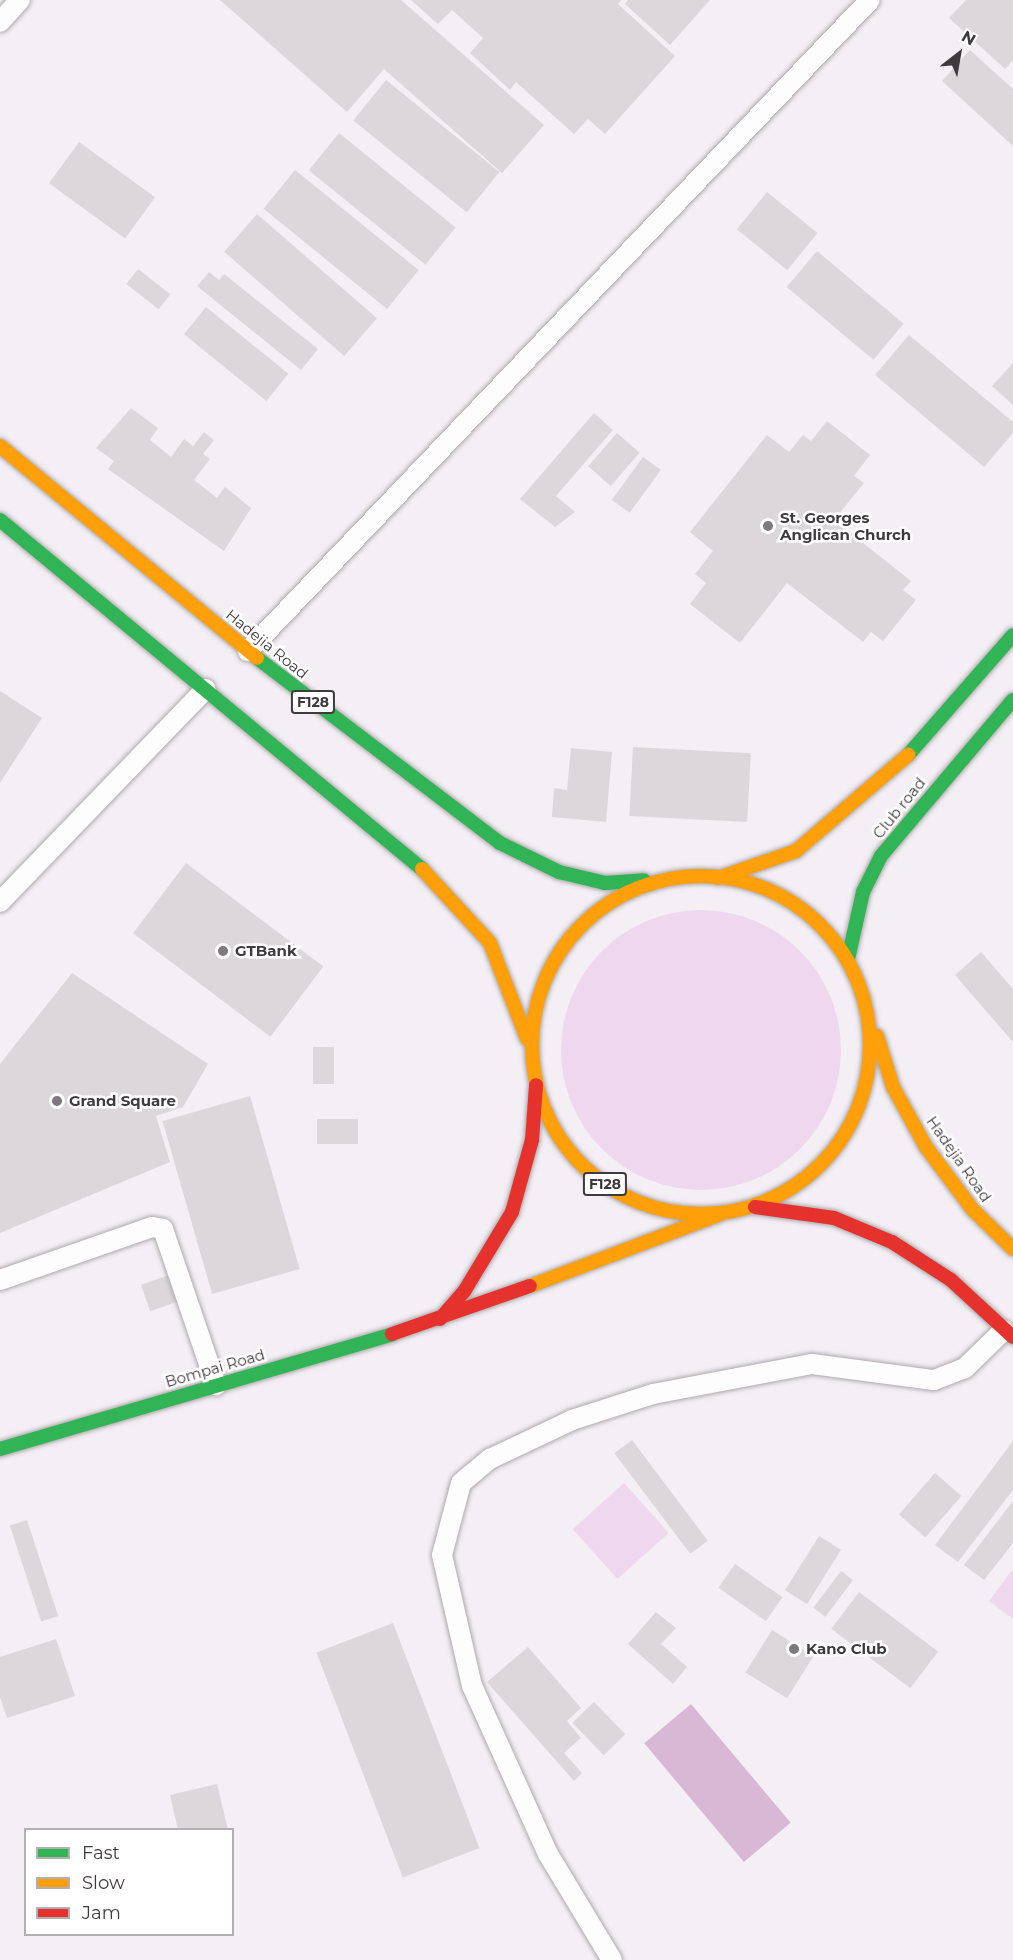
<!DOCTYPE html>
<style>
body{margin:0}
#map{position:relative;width:1013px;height:1960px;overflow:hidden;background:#f4eff4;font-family:Montserrat,sans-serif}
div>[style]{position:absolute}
.green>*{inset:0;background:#efd8ed;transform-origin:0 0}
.round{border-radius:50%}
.water>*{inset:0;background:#d9b8d6;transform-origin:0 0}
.building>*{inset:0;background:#dbd7db;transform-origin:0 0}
.roads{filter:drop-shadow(0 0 2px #ada9ac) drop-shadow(0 0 2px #ada9ac)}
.lane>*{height:20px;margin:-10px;padding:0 10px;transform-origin:10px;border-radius:10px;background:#fdfdfd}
.fast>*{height:14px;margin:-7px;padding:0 7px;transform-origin:7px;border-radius:7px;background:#30b455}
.slow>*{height:14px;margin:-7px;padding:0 7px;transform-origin:7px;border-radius:7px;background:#ff9f0a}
.slow>.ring{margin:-7px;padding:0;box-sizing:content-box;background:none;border:14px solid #ff9f0a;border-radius:50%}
.jam>*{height:14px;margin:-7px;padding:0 7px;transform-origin:7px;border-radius:7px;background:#e5322d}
.dots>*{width:16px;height:16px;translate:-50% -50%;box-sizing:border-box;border:3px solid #fff;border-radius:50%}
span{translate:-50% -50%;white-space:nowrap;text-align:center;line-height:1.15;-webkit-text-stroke:5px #fff;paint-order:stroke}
.shield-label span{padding:2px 4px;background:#fff;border:2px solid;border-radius:4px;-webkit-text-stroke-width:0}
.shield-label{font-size:14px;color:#3f3a3e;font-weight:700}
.poi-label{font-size:15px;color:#3f3a3e;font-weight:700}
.left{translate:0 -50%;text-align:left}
.street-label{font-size:15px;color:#3f3a3e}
.legend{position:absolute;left:24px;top:1828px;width:210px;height:108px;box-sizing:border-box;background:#fff;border:2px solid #b2b0b2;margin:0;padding:8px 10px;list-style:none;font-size:18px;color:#3f3a3e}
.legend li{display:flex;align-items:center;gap:12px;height:30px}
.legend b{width:30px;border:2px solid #b2b0b2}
.north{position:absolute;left:929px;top:24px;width:60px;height:60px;-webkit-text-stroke:4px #fff;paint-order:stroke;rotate:31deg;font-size:16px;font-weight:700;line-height:24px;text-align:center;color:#3f3a3e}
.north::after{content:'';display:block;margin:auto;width:21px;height:27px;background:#3f3a3e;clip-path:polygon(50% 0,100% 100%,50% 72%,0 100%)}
</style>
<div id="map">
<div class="green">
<i class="round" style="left:561px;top:910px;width:280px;height:280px"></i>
<i style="left:624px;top:1483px;width:67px;height:69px;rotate:48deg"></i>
<i style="clip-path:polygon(1013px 1569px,1013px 1619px,989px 1601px)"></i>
</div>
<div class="water">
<i style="left:691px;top:1704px;width:155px;height:61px;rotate:50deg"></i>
</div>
<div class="building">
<i style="clip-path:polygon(220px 0,401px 0,544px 125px,502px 173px,384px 69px,347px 112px)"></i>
<i style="clip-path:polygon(411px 0,621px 0,618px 4px,675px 56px,605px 134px,588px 119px,574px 134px,516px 82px,510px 90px,470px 53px,483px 38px,452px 10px,438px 24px)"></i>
<i style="clip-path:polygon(628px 0,710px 0,670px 45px,625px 4px)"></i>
<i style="clip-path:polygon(966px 0,1013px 0,1013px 60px,1005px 69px,949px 18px)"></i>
<i style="clip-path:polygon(970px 50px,1013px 89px,1013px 146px,942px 81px)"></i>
<i style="left:386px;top:80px;width:146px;height:52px;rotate:39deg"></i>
<i style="left:339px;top:133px;width:150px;height:48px;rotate:39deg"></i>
<i style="left:79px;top:142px;width:94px;height:51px;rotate:36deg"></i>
<i style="left:295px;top:170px;width:159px;height:50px;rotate:39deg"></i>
<i style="left:767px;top:192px;width:65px;height:48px;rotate:39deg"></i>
<i style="left:257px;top:214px;width:159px;height:50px;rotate:41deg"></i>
<i style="left:817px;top:251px;width:113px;height:47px;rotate:40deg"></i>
<i style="left:138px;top:269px;width:41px;height:19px;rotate:38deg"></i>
<i style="clip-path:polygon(209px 272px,219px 280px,224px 274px,318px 349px,301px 370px,197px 286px)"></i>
<i style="left:206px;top:307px;width:106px;height:35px;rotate:39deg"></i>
<i style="clip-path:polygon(909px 335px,1013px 422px,1013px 433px,984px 467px,875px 375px)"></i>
<i style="clip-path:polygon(1013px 363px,1013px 405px,992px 386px)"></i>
<i style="clip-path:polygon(131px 408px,158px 428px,150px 440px,171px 457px,184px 439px,193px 446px,204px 432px,214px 440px,203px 454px,210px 459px,194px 480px,217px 498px,225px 487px,251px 508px,224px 551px,108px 469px,114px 461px,96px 448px)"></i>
<i style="clip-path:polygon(594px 413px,613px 430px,556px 496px,575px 512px,555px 527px,520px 499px)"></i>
<i style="clip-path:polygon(827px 421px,870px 455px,854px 476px,864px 483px,834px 520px,911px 581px,903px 590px,916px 600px,883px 641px,871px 632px,863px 642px,787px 583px,740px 643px,690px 604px,706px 583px,695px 574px,713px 551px,690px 532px,767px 435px,789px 452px,803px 435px,811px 441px)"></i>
<i style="left:617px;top:433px;width:30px;height:44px;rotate:41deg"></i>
<i style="left:643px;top:457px;width:22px;height:53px;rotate:36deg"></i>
<i style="clip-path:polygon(0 691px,42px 718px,0 783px)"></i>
<i style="left:633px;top:747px;width:118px;height:69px;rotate:3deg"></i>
<i style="clip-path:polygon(571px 748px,612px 752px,606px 822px,552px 817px,554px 788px,567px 790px)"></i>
<i style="left:186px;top:863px;width:172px;height:88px;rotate:37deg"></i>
<i style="clip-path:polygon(981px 952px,1013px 989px,1013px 1042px,955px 975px)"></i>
<i style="clip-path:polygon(72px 973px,208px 1064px,183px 1107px,156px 1116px,170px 1162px,0 1233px,0 1064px)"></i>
<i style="left:313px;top:1047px;width:21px;height:37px"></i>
<i style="left:250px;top:1096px;width:180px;height:91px;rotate:74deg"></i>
<i style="left:317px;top:1119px;width:41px;height:25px"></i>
<i style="left:175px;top:1273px;width:28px;height:36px;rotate:71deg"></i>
<i style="left:632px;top:1440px;width:126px;height:22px;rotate:53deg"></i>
<i style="clip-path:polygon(1013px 1441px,1013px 1490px,958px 1562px,935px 1545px)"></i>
<i style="left:935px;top:1473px;width:35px;height:55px;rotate:41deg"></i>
<i style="clip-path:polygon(1013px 1501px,1013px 1543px,984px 1580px,964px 1565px)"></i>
<i style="left:27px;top:1520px;width:101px;height:18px;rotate:72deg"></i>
<i style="left:819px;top:1536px;width:26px;height:64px;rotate:32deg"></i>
<i style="left:735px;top:1564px;width:58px;height:29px;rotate:35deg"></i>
<i style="left:841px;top:1571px;width:15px;height:46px;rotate:37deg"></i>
<i style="left:859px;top:1592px;width:99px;height:46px;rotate:37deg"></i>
<i style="clip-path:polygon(656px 1612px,676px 1628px,661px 1644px,687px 1667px,673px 1684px,628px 1644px)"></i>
<i style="left:393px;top:1623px;width:241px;height:82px;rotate:69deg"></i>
<i style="left:772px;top:1630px;width:49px;height:50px;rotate:32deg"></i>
<i style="clip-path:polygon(56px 1639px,75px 1696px,7px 1718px,0 1697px,0 1657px)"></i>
<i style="clip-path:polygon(528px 1647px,581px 1708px,567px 1721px,581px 1738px,564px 1753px,582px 1773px,574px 1781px,487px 1682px)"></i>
<i style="left:594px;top:1702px;width:45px;height:30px;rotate:46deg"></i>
<i style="clip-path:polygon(217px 1784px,228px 1830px,178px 1830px,170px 1795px)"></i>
</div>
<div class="roads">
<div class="lane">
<i style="left:0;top:22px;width:30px;rotate:-48deg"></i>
<i style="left:248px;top:651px;width:900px;rotate:-46.31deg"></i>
<i style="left:0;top:902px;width:296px;rotate:-46deg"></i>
<i style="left:0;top:1280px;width:161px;rotate:-19.2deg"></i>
<i style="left:152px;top:1227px;width:11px;rotate:10deg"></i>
<i style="left:163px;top:1229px;width:165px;rotate:71.2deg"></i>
<i style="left:612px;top:1960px;width:124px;rotate:-121.1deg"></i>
<i style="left:548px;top:1854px;width:184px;rotate:-114.3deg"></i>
<i style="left:472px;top:1686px;width:134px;rotate:-102.9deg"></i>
<i style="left:442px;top:1555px;width:74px;rotate:-75.2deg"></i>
<i style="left:461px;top:1483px;width:38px;rotate:-40deg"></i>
<i style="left:490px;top:1459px;width:91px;rotate:-25.4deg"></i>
<i style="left:572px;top:1420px;width:85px;rotate:-17.8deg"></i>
<i style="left:653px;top:1394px;width:162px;rotate:-10.7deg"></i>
<i style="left:812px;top:1364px;width:123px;rotate:7.5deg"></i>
<i style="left:934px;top:1380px;width:33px;rotate:-21deg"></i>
<i style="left:965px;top:1368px;width:54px;rotate:-44.3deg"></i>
</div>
<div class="fast">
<i style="left:0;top:520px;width:548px;rotate:39.59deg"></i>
<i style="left:257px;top:658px;width:305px;rotate:37.3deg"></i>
<i style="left:500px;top:843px;width:66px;rotate:26.2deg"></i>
<i style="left:559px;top:872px;width:47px;rotate:13.4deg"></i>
<i style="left:605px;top:883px;width:39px;rotate:-4deg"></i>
<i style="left:908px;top:755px;width:159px;rotate:-48.8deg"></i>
<i style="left:848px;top:959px;width:69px;rotate:-77.4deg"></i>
<i style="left:863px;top:892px;width:40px;rotate:-63.4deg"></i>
<i style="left:881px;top:856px;width:204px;rotate:-49.8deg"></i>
<i style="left:0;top:1449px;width:409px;rotate:-16.3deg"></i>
</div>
<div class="slow">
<i style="left:0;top:446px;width:333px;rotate:39.5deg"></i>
<i style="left:422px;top:869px;width:100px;rotate:47.4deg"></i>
<i style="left:490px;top:943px;width:103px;rotate:68.9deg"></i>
<i class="ring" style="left:532px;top:876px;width:324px;height:324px"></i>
<i style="left:718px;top:878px;width:83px;rotate:-19.1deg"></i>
<i style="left:796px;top:851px;width:148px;rotate:-40.6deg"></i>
<i style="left:877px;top:1036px;width:53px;rotate:72.6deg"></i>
<i style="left:893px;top:1087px;width:68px;rotate:61.2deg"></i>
<i style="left:926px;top:1147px;width:79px;rotate:53.3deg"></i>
<i style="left:973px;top:1210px;width:56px;rotate:44.3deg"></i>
<i style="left:530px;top:1286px;width:204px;rotate:-20.7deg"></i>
</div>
<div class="jam">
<i style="left:755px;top:1207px;width:80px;rotate:7.9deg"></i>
<i style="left:834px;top:1218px;width:63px;rotate:22.5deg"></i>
<i style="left:892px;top:1242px;width:70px;rotate:32.8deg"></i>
<i style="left:951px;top:1280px;width:84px;rotate:42.6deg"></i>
<i style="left:440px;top:1319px;width:38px;rotate:-49deg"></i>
<i style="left:465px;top:1290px;width:91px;rotate:-58.9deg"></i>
<i style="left:512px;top:1212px;width:75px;rotate:-74.5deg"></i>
<i style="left:532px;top:1140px;width:55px;rotate:-85.8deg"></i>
<i style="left:392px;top:1334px;width:146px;rotate:-19.2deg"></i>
</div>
</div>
<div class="dots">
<i style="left:768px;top:526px;background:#7e797e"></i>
<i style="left:223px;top:951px;background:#7e797e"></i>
<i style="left:57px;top:1101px;background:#7e797e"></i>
<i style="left:794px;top:1649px;background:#7e797e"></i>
</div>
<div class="shield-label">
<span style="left:313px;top:702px">F128</span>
<span style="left:605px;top:1184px">F128</span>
</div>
<div class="poi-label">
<span class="left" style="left:780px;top:526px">St. Georges<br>Anglican Church</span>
<span class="left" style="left:235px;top:951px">GTBank</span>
<span class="left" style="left:69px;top:1101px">Grand Square</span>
<span class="left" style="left:806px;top:1649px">Kano Club</span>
</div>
<div class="street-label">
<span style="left:267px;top:644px;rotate:39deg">Hadejia Road</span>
<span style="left:899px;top:808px;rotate:-51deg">Club road</span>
<span style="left:959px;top:1159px;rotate:55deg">Hadejia Road</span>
<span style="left:215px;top:1368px;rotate:-16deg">Bompai Road</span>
</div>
<ul class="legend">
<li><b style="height:8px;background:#30b455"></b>Fast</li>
<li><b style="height:8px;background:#ff9f0a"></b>Slow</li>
<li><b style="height:8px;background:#e5322d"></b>Jam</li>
</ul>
<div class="north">N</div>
</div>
